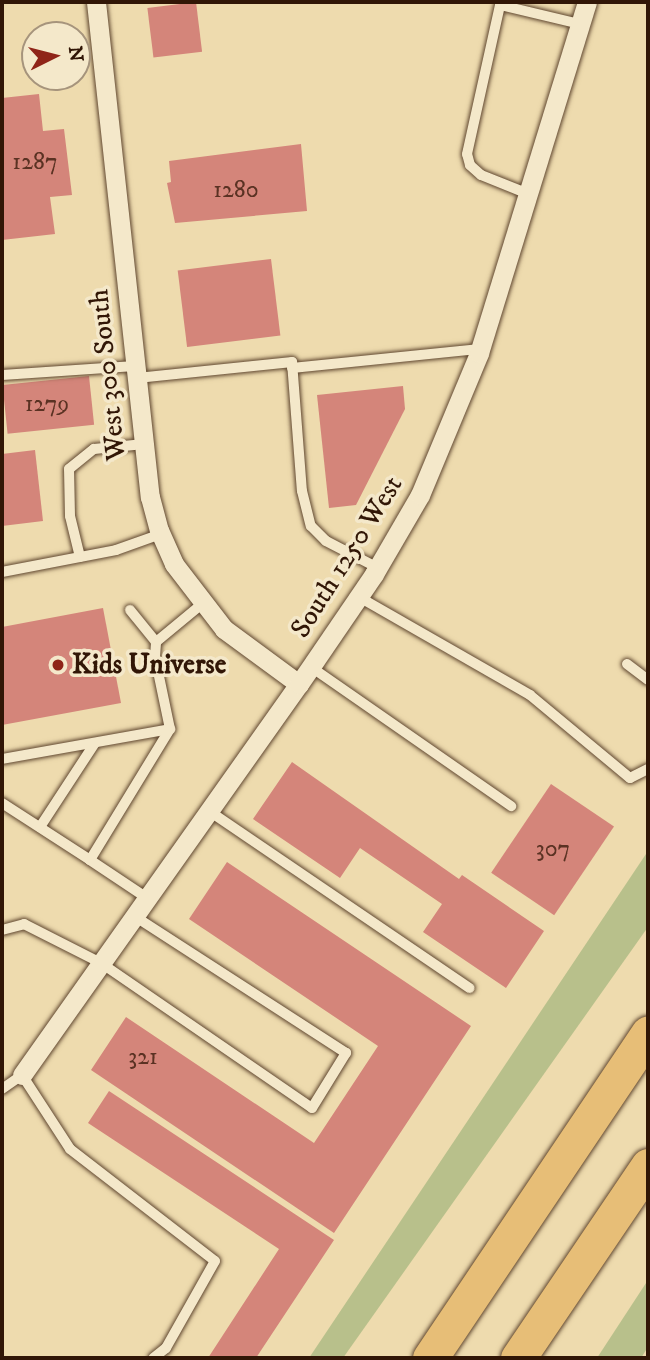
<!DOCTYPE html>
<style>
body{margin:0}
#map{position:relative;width:650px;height:1360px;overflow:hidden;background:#eedbae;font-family:"IM FELL DW Pica",serif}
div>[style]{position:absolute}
.green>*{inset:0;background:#b8c08b}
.building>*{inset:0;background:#d4857a;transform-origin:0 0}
.roads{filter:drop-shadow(0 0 2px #604730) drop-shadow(0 0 2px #604730)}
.service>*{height:10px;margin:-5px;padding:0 5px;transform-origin:5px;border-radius:5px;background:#f4e8ca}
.minor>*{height:19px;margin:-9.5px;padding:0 9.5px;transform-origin:9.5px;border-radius:9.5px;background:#f4e8ca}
.motorway>*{height:35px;margin:-17.5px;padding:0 17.5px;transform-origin:17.5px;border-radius:17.5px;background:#e7be77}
.dots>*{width:19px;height:19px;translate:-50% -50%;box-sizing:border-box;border:4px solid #f4e8ca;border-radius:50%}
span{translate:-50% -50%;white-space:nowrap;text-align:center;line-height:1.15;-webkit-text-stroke:7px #f4e8ca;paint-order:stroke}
.number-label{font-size:24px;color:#5a3223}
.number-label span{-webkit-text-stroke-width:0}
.street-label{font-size:28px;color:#311606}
.poi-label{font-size:28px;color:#311606;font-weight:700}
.left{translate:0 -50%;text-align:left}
.frame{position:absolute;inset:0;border:4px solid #311606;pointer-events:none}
.north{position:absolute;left:21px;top:21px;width:70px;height:70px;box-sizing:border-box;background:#f4e8ca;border:2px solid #a6947c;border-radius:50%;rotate:84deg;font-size:19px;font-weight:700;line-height:28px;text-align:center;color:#311606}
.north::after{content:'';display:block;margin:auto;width:24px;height:32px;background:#8f2418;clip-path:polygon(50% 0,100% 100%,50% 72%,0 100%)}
</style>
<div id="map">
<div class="green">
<i style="clip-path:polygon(648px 851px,648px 927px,343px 1358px,309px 1358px)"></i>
<i style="clip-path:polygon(648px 1280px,648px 1347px,641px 1358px,597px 1358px)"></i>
</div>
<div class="building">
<i style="left:196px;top:2px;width:50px;height:49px;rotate:83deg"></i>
<i style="clip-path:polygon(39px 94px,43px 131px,64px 129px,72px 195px,50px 197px,55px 234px,2px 240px,2px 98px)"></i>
<i style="clip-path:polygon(301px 144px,307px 211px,175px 223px,167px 183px,171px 182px,169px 161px)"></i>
<i style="left:271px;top:259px;width:77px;height:94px;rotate:83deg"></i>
<i style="left:89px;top:376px;width:49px;height:87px;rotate:84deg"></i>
<i style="clip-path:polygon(403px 386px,405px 409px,356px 505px,329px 508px,317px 395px)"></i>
<i style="clip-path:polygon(35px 450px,43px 521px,2px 526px,2px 454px)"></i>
<i style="clip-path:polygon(103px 608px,121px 703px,2px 725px,2px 627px)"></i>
<i style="clip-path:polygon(292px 762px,459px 879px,462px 875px,544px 931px,506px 988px,423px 932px,442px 904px,360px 848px,340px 878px,253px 819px)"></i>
<i style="left:551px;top:784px;width:76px;height:107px;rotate:34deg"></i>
<i style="clip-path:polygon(227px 862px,471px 1026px,334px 1233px,91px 1070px,126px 1017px,314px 1143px,378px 1046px,189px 919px)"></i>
<i style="clip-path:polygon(109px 1091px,334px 1240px,256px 1358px,208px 1358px,279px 1249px,88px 1123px)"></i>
</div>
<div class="roads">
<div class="service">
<i style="left:526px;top:193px;width:48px;rotate:-158.2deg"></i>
<i style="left:481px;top:175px;width:15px;rotate:-138deg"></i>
<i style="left:470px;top:165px;width:11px;rotate:-105deg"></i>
<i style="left:467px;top:154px;width:153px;rotate:-77.5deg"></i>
<i style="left:500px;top:5px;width:82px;rotate:13.4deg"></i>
<i style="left:292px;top:368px;width:189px;rotate:-5.8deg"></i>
<i style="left:2px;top:375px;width:133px;rotate:-3.9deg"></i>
<i style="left:137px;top:378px;width:156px;rotate:-5.9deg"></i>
<i style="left:292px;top:362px;width:129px;rotate:85.6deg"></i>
<i style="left:302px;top:491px;width:36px;rotate:76deg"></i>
<i style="left:311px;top:526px;width:21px;rotate:45deg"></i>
<i style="left:326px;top:541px;width:59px;rotate:27.4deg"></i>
<i style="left:80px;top:557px;width:42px;rotate:-103.7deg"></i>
<i style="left:70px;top:516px;width:47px;rotate:-91.2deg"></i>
<i style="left:69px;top:469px;width:32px;rotate:-39deg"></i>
<i style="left:94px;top:449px;width:50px;rotate:-5.7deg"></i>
<i style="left:2px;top:572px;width:116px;rotate:-10.9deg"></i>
<i style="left:116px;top:550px;width:48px;rotate:-19.6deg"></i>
<i style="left:359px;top:597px;width:197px;rotate:29.8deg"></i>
<i style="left:530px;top:695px;width:130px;rotate:39.7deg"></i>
<i style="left:630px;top:778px;width:20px;rotate:-27deg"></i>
<i style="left:130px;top:610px;width:41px;rotate:50.9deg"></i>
<i style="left:627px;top:664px;width:26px;rotate:37deg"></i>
<i style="left:311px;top:667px;width:244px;rotate:34.8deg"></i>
<i style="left:2px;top:759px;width:171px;rotate:-10.1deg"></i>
<i style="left:2px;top:803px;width:105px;rotate:32.9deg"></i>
<i style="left:209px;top:811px;width:315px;rotate:34.2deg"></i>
<i style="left:40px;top:827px;width:100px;rotate:-56.8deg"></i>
<i style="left:147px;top:898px;width:69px;rotate:-146.3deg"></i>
<i style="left:90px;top:860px;width:153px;rotate:-58.6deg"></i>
<i style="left:170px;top:729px;width:74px;rotate:-101.8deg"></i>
<i style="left:155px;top:657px;width:15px;rotate:-86deg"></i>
<i style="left:156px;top:642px;width:60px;rotate:-39.6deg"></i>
<i style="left:2px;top:930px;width:23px;rotate:-15deg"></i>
<i style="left:24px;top:924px;width:86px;rotate:26.9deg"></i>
<i style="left:101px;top:963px;width:256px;rotate:34.5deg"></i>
<i style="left:312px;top:1108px;width:65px;rotate:-58.3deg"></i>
<i style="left:346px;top:1053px;width:252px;rotate:-147.1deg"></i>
<i style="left:2px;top:1089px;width:24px;rotate:-35deg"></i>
<i style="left:22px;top:1075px;width:88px;rotate:57deg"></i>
<i style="left:70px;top:1149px;width:183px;rotate:37.7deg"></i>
<i style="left:215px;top:1261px;width:100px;rotate:119.4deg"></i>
<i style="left:166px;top:1348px;width:16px;rotate:142deg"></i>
</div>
<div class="minor">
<i style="left:96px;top:2px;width:498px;rotate:83.8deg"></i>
<i style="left:150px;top:497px;width:34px;rotate:75deg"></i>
<i style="left:159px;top:530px;width:37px;rotate:66deg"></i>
<i style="left:174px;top:564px;width:82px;rotate:52.4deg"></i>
<i style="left:224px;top:629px;width:93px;rotate:36.3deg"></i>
<i style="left:22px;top:1075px;width:479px;rotate:-54.7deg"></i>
<i style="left:299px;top:684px;width:133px;rotate:-55.7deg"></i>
<i style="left:374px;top:574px;width:91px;rotate:-59.8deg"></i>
<i style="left:420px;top:495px;width:154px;rotate:-67.4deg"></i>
<i style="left:479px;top:353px;width:367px;rotate:-72.9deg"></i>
</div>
<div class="motorway">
<i style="left:430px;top:1358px;width:391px;rotate:-56.1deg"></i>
<i style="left:518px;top:1358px;width:232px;rotate:-55.9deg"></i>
</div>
</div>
<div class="dots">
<i style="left:58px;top:665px;background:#8f2418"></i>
</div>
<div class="number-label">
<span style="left:35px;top:163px">1287</span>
<span style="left:236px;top:191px">1280</span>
<span style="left:47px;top:405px">1279</span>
<span style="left:553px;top:850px">307</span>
<span style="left:143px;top:1058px">321</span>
</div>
<div class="street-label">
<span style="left:108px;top:375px;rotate:-96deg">West 300 South</span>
<span style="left:347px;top:557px;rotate:-58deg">South 1250 West</span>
</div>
<div class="poi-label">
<span class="left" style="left:72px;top:665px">Kids Universe</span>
</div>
<div class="frame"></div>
<div class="north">N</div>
</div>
